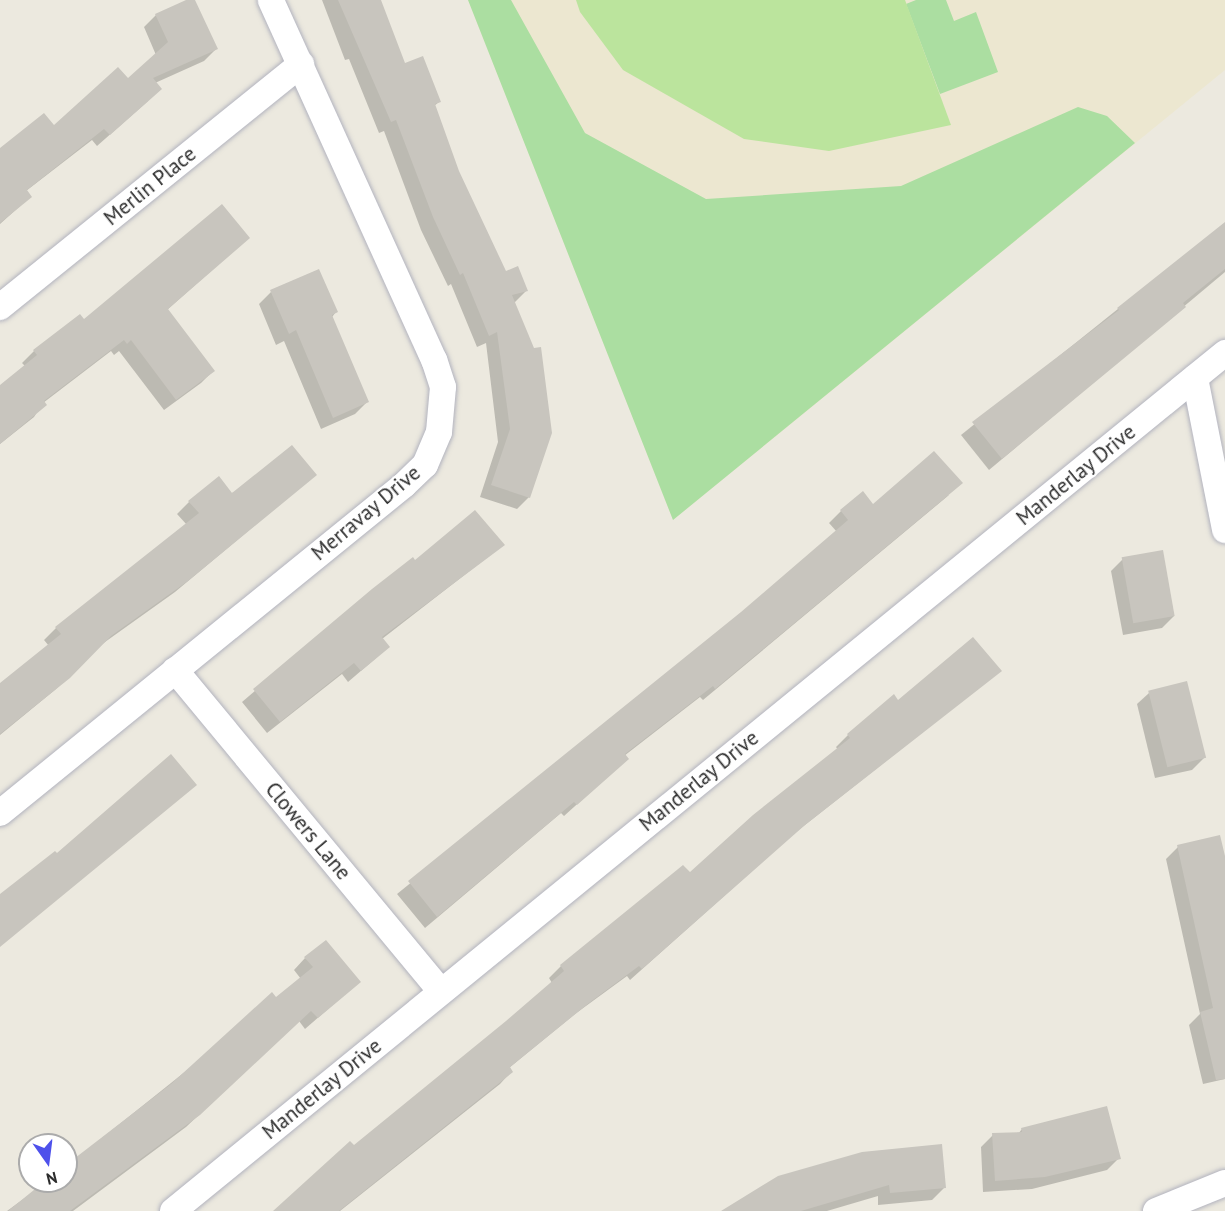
<!DOCTYPE html>
<style>
body{margin:0}
#map{position:relative;width:1225px;height:1211px;overflow:hidden;background:#ece9df;font-family:"PT Sans",sans-serif}
div>[style]{position:absolute}
.education>*{inset:0;background:#ece7d0}
.green>*{inset:0;background:#abdea1}
.pitch>*{inset:0;background:#bbe49d}
.shadow>*{inset:0;background:#0003}
.building>*{inset:0;background:#c8c5be;transform-origin:0 0}
.roads{filter:drop-shadow(0 0 2px #b2b3be) drop-shadow(0 0 2px #b2b3be)}
.minor>*{height:26px;margin:-13px;padding:0 13px;transform-origin:13px;border-radius:13px;background:#fff}
span{translate:-50% -50%;white-space:nowrap;text-align:center;line-height:1.15;-webkit-text-stroke:4.5px #fff;paint-order:stroke}
.street-label{font-size:21px;color:#2c2c2c}
.north{position:absolute;left:18px;top:1133px;width:60px;height:60px;box-sizing:border-box;background:#fff;border:2px solid #ababab;border-radius:50%;rotate:166deg;font-size:16px;font-weight:700;line-height:24px;text-align:center;color:#2c2c2c}
.north::after{content:'';display:block;margin:auto;width:21px;height:27px;background:#4e51eb;clip-path:polygon(50% 0,100% 100%,50% 72%,0 100%)}
</style>
<div id="map">
<div class="education">
<i style="clip-path:polygon(468px 0,1225px 0,1225px 70px,673px 520px)"></i>
</div>
<div class="green">
<i style="clip-path:polygon(468px 0,511px 0,585px 133px,706px 199px,901px 186px,1078px 107px,1107px 116px,1135px 143px,673px 520px)"></i>
<i style="clip-path:polygon(916px 0,946px 0,954px 21px,976px 12px,998px 72px,940px 94px,906px 4px)"></i>
</div>
<div class="pitch">
<i style="clip-path:polygon(576px 0,905px 0,951px 125px,829px 151px,744px 139px,623px 70px,580px 12px)"></i>
</div>
<div class="shadow">
<i style="clip-path:polygon(189px 0,194px 0,216px 49px,204px 61px,155px 83px,148px 101px,97px 146px,92px 140px,26px 191px,30px 197px,0 224px,0 151px,53px 127px,128px 80px,156px 55px,144px 27px,156px 15px)"></i>
<i style="clip-path:polygon(322px 0,379px 0,404px 65px,439px 102px,434px 106px,458px 172px,505px 272px,526px 291px,514px 303px,529px 497px,517px 509px,480px 497px,498px 442px,486px 343px,477px 347px,451px 284px,448px 286px,421px 230px,384px 131px,379px 133px,349px 59px,345px 60px)"></i>
<i style="clip-path:polygon(1225px 223px,1225px 272px,989px 470px,961px 435px)"></i>
<i style="clip-path:polygon(248px 238px,167px 310px,213px 371px,201px 383px,164px 410px,119px 351px,114px 355px,111px 351px,43px 403px,34px 417px,0 444px,0 387px,25px 366px,22px 363px,34px 351px,83px 321px)"></i>
<i style="clip-path:polygon(271px 292px,336px 312px,332px 317px,367px 402px,355px 414px,321px 429px,284px 341px,276px 345px,259px 304px)"></i>
<i style="clip-path:polygon(315px 475px,175px 592px,98px 647px,56px 689px,0 735px,0 685px,49px 646px,44px 640px,56px 628px,187px 525px,177px 514px,189px 502px)"></i>
<i style="clip-path:polygon(949px 495px,703px 700px,700px 697px,624px 756px,615px 770px,564px 816px,561px 813px,425px 928px,397px 894px,742px 614px,837px 532px,829px 523px,841px 511px)"></i>
<i style="clip-path:polygon(503px 545px,382px 639px,376px 658px,348px 682px,342px 674px,267px 733px,242px 702px,373px 590px,415px 562px)"></i>
<i style="clip-path:polygon(1123px 559px,1174px 616px,1162px 628px,1123px 635px,1111px 571px)"></i>
<i style="clip-path:polygon(1000px 671px,791px 836px,630px 980px,627px 976px,575px 1014px,509px 1068px,511px 1072px,500px 1084px,340px 1211px,275px 1211px,350px 1143px,354px 1147px,507px 1022px,552px 983px,549px 978px,561px 966px,683px 867px,690px 874px,838px 750px,836px 747px,848px 735px,893px 696px,898px 702px)"></i>
<i style="clip-path:polygon(1149px 693px,1204px 758px,1192px 770px,1155px 778px,1137px 704px)"></i>
<i style="clip-path:polygon(1178px 847px,1225px 863px,1225px 1079px,1203px 1084px,1189px 1025px,1200px 1014px,1166px 859px)"></i>
<i style="clip-path:polygon(305px 958px,359px 982px,305px 1029px,299px 1021px,186px 1127px,73px 1211px,7px 1211px,48px 1181px,66px 1181px,66px 1167px,301px 979px,294px 970px)"></i>
<i style="clip-path:polygon(1022px 1129px,1119px 1158px,1107px 1170px,1032px 1189px,983px 1192px,981px 1147px,993px 1135px,1018px 1134px)"></i>
<i style="clip-path:polygon(779px 1178px,944px 1188px,932px 1200px,878px 1205px,878px 1196px,827px 1211px,723px 1211px)"></i>
</div>
<div class="building">
<i style="clip-path:polygon(186px 0,195px 0,218px 49px,153px 78px,162px 89px,110px 135px,104px 129px,27px 190px,32px 197px,0 223px,0 148px,44px 113px,54px 125px,118px 67px,128px 78px,168px 42px,155px 14px)"></i>
<i style="clip-path:polygon(338px 0,381px 0,405px 63px,423px 56px,441px 102px,435px 104px,459px 171px,506px 271px,518px 266px,528px 291px,512px 295px,534px 348px,541px 347px,552px 433px,530px 498px,491px 485px,510px 429px,497px 332px,489px 336px,463px 273px,460px 275px,433px 217px,396px 120px,391px 122px)"></i>
<i style="clip-path:polygon(222px 204px,250px 238px,168px 309px,215px 371px,176px 400px,131px 340px,127px 344px,124px 340px,44px 401px,47px 405px,0 444px,0 385px,37px 355px,33px 350px,80px 314px,84px 319px)"></i>
<i style="clip-path:polygon(1225px 222px,1225px 269px,1183px 303px,1186px 307px,1002px 459px,972px 422px,1119px 310px,1117px 308px)"></i>
<i style="clip-path:polygon(319px 269px,338px 312px,332px 315px,369px 402px,333px 418px,296px 330px,289px 334px,270px 290px)"></i>
<i style="clip-path:polygon(292px 445px,317px 475px,188px 581px,111px 636px,70px 678px,0 734px,0 683px,61px 634px,55px 627px,199px 513px,188px 501px,219px 476px,232px 493px)"></i>
<i style="clip-path:polygon(934px 451px,963px 483px,715px 689px,713px 686px,625px 754px,629px 759px,577px 805px,574px 802px,437px 917px,408px 881px,741px 612px,848px 520px,840px 510px,863px 491px,873px 504px)"></i>
<i style="clip-path:polygon(475px 510px,505px 545px,382px 637px,390px 647px,361px 671px,354px 663px,280px 722px,253px 689px,372px 589px,413px 557px,415px 560px)"></i>
<i style="left:1163px;top:550px;width:67px;height:42px;rotate:80deg"></i>
<i style="clip-path:polygon(973px 637px,1002px 671px,805px 825px,642px 969px,639px 966px,589px 1003px,510px 1067px,513px 1072px,339px 1211px,273px 1211px,350px 1141px,354px 1145px,506px 1021px,564px 971px,560px 965px,683px 865px,690px 872px,753px 815px,850px 738px,847px 734px,894px 694px,898px 700px)"></i>
<i style="left:1187px;top:681px;width:79px;height:40px;rotate:76deg"></i>
<i style="clip-path:polygon(171px 754px,197px 785px,0 947px,0 894px,55px 851px,57px 853px)"></i>
<i style="clip-path:polygon(1220px 835px,1225px 856px,1225px 1079px,1216px 1080px,1200px 1012px,1213px 1008px,1177px 845px)"></i>
<i style="clip-path:polygon(326px 940px,361px 982px,318px 1018px,311px 1011px,200px 1115px,70px 1211px,8px 1211px,45px 1181px,66px 1181px,66px 1165px,171px 1084px,272px 992px,276px 997px,313px 967px,304px 957px)"></i>
<i style="clip-path:polygon(1107px 1106px,1121px 1159px,1045px 1177px,995px 1181px,992px 1133px,1022px 1132px,1021px 1128px)"></i>
<i style="clip-path:polygon(942px 1144px,946px 1188px,890px 1193px,889px 1185px,801px 1211px,721px 1211px,778px 1176px,862px 1152px)"></i>
</div>
<div class="roads">
<div class="minor">
<i style="left:0;top:307px;width:387px;rotate:-38.9deg"></i>
<i style="left:1195px;top:378px;width:155px;rotate:78.8deg"></i>
<i style="left:175px;top:670px;width:417px;rotate:50.4deg"></i>
<i style="left:0;top:813px;width:520px;rotate:-39.07deg"></i>
<i style="left:404px;top:485px;width:29px;rotate:-44deg"></i>
<i style="left:425px;top:465px;width:36px;rotate:-67deg"></i>
<i style="left:439px;top:432px;width:45px;rotate:-84.9deg"></i>
<i style="left:443px;top:387px;width:28px;rotate:-108deg"></i>
<i style="left:434px;top:360px;width:395px;rotate:-114.4deg"></i>
<i style="left:173px;top:1211px;width:1358px;rotate:-39.2deg"></i>
<i style="left:1156px;top:1211px;width:74px;rotate:-22.1deg"></i>
</div>
</div>
<div class="street-label">
<span style="left:150px;top:186px;rotate:-39deg">Merlin Place</span>
<span style="left:1076px;top:475px;rotate:-39deg">Manderlay Drive</span>
<span style="left:366px;top:513px;rotate:-40deg">Merravay Drive</span>
<span style="left:699px;top:781px;rotate:-39deg">Manderlay Drive</span>
<span style="left:308px;top:831px;rotate:50deg">Clowers Lane</span>
<span style="left:322px;top:1089px;rotate:-39deg">Manderlay Drive</span>
</div>
<div class="north">N</div>
</div>
